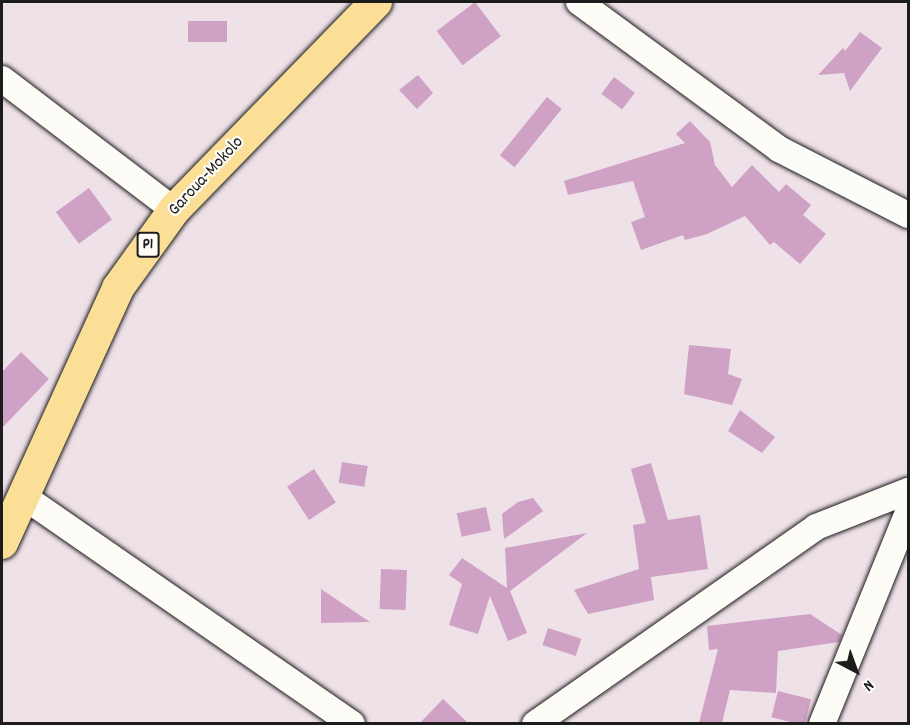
<!DOCTYPE html>
<style>
body{margin:0}
#map{position:relative;width:910px;height:725px;overflow:hidden;background:#efe1e8;font-family:Dekko,sans-serif}
div>[style]{position:absolute}
.building>*{inset:0;background:#cea1c5;transform-origin:0 0}
.roads{filter:drop-shadow(0 0 2px #1c1c1c) drop-shadow(0 0 2px #1c1c1c)}
.minor>*{height:26px;margin:-13px;padding:0 13px;transform-origin:13px;border-radius:13px;background:#fdfcf7}
.major>*{height:32px;margin:-16px;padding:0 16px;transform-origin:16px;border-radius:16px;background:#fbdf96}
span{translate:-50% -50%;white-space:nowrap;text-align:center;line-height:1.15;-webkit-text-stroke:4.5px #fdfcf7;paint-order:stroke}
.shield-label span{padding:2px 4px;background:#fdfcf7;border:2px solid;border-radius:4px;-webkit-text-stroke-width:0}
.shield-label{font-size:16px;color:#1c1c1c;font-weight:700}
.street-label{font-size:18px;color:#1c1c1c}
.frame{position:absolute;inset:0;border:3px solid #1c1c1c;pointer-events:none}
.north{position:absolute;left:826px;top:641px;width:60px;height:60px;-webkit-text-stroke:4px #fdfcf7;paint-order:stroke;rotate:139deg;font-size:16px;font-weight:700;line-height:24px;text-align:center;color:#1c1c1c}
.north::after{content:'';display:block;margin:auto;width:21px;height:27px;background:#1c1c1c;clip-path:polygon(50% 0,100% 100%,50% 72%,0 100%)}
</style>
<div id="map">
<div class="building">
<i style="left:475px;top:2px;width:43px;height:48px;rotate:53deg"></i>
<i style="left:188px;top:21px;width:39px;height:21px"></i>
<i style="clip-path:polygon(860px 32px,882px 48px,850px 91px,844px 73px,818px 75px,843px 48px,845px 51px)"></i>
<i style="clip-path:polygon(418px 75px,433px 93px,417px 109px,399px 90px)"></i>
<i style="left:614px;top:77px;width:26px;height:21px;rotate:37deg"></i>
<i style="left:547px;top:97px;width:19px;height:75px;rotate:39deg"></i>
<i style="clip-path:polygon(690px 121px,710px 142px,715px 165px,732px 187px,752px 165px,779px 192px,786px 184px,811px 205px,803px 215px,826px 234px,800px 264px,774px 242px,770px 245px,745px 216px,707px 234px,685px 240px,683px 235px,641px 250px,631px 222px,645px 217px,633px 181px,568px 195px,564px 181px,685px 143px,676px 134px)"></i>
<i style="left:89px;top:188px;width:39px;height:41px;rotate:54deg"></i>
<i style="clip-path:polygon(689px 345px,731px 349px,728px 374px,742px 379px,732px 405px,684px 394px)"></i>
<i style="clip-path:polygon(21px 352px,49px 379px,2px 428px,2px 372px)"></i>
<i style="clip-path:polygon(740px 410px,775px 437px,762px 453px,728px 431px)"></i>
<i style="left:342px;top:462px;width:26px;height:21px;rotate:9deg"></i>
<i style="clip-path:polygon(651px 463px,668px 520px,700px 515px,708px 569px,651px 577px,654px 600px,588px 614px,574px 590px,639px 569px,633px 525px,646px 523px,631px 469px)"></i>
<i style="left:314px;top:469px;width:40px;height:32px;rotate:57deg"></i>
<i style="clip-path:polygon(533px 498px,543px 511px,504px 539px,502px 514px,518px 502px)"></i>
<i style="left:486px;top:507px;width:24px;height:30px;rotate:78deg"></i>
<i style="clip-path:polygon(587px 533px,510px 591px,527px 633px,508px 641px,490px 596px,478px 634px,449px 625px,462px 584px,449px 575px,462px 558px,507px 588px,505px 548px)"></i>
<i style="left:381px;top:569px;width:26px;height:40px;rotate:2deg"></i>
<i style="clip-path:polygon(321px 589px,370px 622px,321px 623px)"></i>
<i style="clip-path:polygon(810px 614px,842px 635px,839px 642px,778px 651px,776px 693px,730px 690px,722px 723px,699px 723px,718px 649px,709px 650px,707px 626px)"></i>
<i style="left:548px;top:628px;width:35px;height:18px;rotate:18deg"></i>
<i style="left:778px;top:691px;width:34px;height:27px;rotate:14deg"></i>
<i style="clip-path:polygon(443px 699px,468px 723px,420px 723px)"></i>
</div>
<div class="roads">
<div class="minor">
<i style="left:579px;top:2px;width:248px;rotate:36.3deg"></i>
<i style="left:779px;top:149px;width:145px;rotate:27.1deg"></i>
<i style="left:2px;top:79px;width:216px;rotate:37.3deg"></i>
<i style="left:23px;top:496px;width:400px;rotate:34.7deg"></i>
<i style="left:535px;top:724px;width:343px;rotate:-35deg"></i>
<i style="left:816px;top:527px;width:99px;rotate:-21.4deg"></i>
<i style="left:822px;top:724px;width:229px;rotate:-67.9deg"></i>
</div>
<div class="major">
<i style="left:2px;top:543px;width:280px;rotate:-65.5deg"></i>
<i style="left:118px;top:288px;width:96px;rotate:-54.3deg"></i>
<i style="left:174px;top:210px;width:290px;rotate:-45.8deg"></i>
</div>
</div>
<div class="shield-label">
<span style="left:148px;top:245px">P1</span>
</div>
<div class="street-label">
<span style="left:207px;top:177px;rotate:-47deg">Garoua-Mokolo</span>
</div>
<div class="frame"></div>
<div class="north">N</div>
</div>
